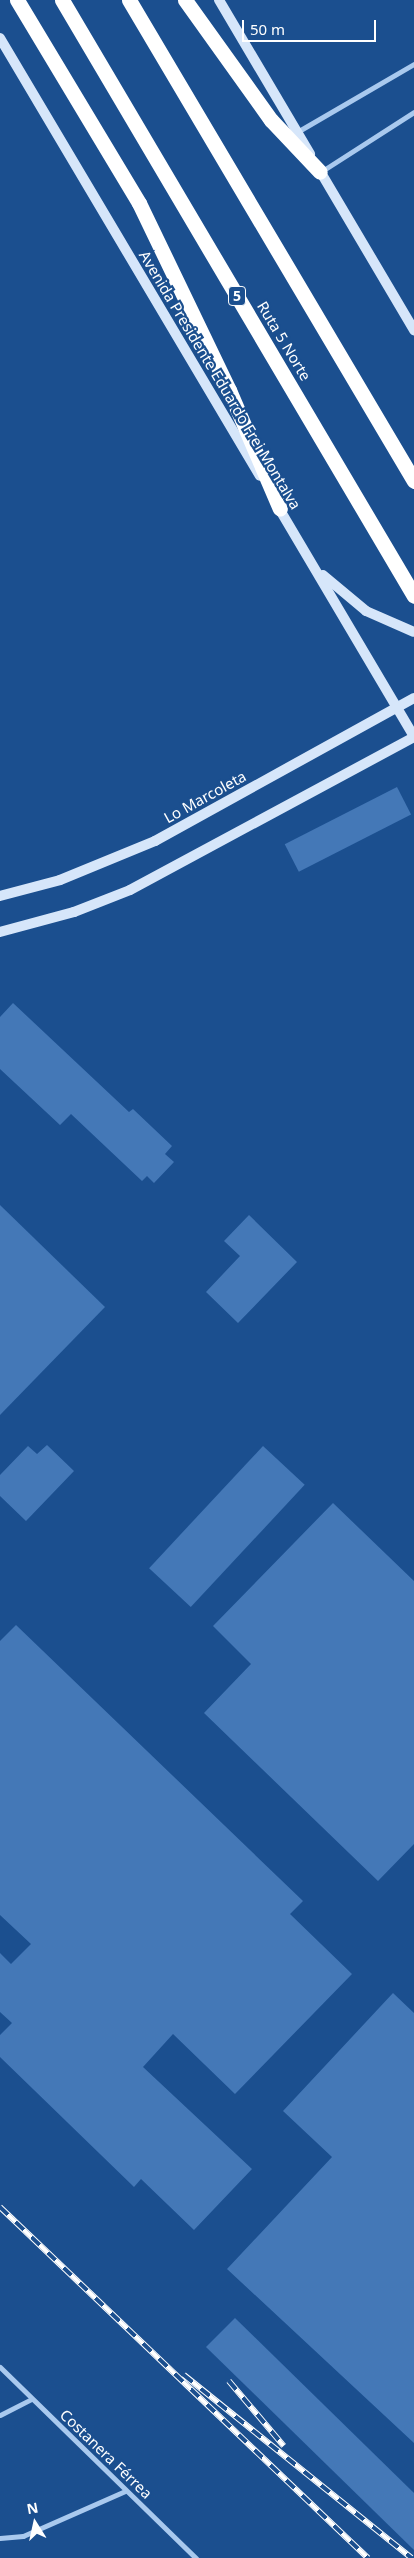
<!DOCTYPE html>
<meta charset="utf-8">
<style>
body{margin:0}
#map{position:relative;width:414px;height:2558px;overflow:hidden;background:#1b4f8f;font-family:"Noto Sans",sans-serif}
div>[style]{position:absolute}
.building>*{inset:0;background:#4478b7;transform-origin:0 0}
.street>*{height:5px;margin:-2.5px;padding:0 2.5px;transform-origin:2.5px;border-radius:2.5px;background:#a9c9ee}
.secondary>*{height:10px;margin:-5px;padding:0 5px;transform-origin:5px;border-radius:5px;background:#d6e6fa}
.highway>*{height:15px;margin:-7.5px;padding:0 7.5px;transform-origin:7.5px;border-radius:7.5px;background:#fff}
.rail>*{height:5.5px;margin-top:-2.75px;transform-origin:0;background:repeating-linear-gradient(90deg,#1b4f8f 0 11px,#fff 0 22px);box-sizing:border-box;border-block:1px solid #fff}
span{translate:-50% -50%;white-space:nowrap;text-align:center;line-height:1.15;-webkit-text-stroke:4.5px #1b4f8f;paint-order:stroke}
.shield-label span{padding:1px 4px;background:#1b4f8f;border:1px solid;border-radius:4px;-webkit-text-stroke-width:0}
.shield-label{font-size:14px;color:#fff;font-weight:700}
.street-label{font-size:15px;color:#fff}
.north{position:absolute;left:10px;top:2498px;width:50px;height:50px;-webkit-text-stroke:4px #1b4f8f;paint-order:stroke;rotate:350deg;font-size:14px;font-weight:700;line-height:20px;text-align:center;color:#fff}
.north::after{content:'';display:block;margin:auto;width:18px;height:22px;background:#fff;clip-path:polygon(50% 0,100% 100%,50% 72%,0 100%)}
.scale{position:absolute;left:242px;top:20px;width:134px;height:22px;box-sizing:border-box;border:2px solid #fff;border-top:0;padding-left:6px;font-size:15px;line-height:18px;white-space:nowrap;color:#fff;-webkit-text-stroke:4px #1b4f8f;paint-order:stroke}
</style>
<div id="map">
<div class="building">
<i style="left:397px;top:787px;width:31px;height:126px;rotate:63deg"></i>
<i style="clip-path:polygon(13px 1003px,129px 1112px,133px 1109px,172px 1146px,165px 1154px,174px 1162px,154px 1183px,147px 1176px,142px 1181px,71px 1114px,60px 1125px,0 1069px,0 1017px)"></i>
<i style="clip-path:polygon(0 1205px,105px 1307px,0 1415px)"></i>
<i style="clip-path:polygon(249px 1215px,297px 1262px,238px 1323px,206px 1292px,240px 1256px,224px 1241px)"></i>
<i style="clip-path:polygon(47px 1445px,74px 1471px,26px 1521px,0 1496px,0 1475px,28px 1446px,37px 1454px)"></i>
<i style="left:263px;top:1446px;width:57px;height:167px;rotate:43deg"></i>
<i style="clip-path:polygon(333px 1503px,414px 1581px,414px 1844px,378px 1881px,204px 1713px,251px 1664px,213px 1626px)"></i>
<i style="clip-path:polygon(16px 1625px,303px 1901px,290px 1914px,352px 1974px,235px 2094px,173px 2034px,143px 2067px,252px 2169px,194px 2230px,141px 2179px,134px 2187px,0 2057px,0 2035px,12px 2023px,0 2012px,0 1953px,11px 1964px,31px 1944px,0 1915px,0 1641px)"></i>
<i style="clip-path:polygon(393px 1993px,414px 2013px,414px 2443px,227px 2269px,332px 2157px,283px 2111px)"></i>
<i style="clip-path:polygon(235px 2318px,414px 2493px,414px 2550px,206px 2347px)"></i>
</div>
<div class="street">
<i style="left:297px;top:132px;width:135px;rotate:-30.2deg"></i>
<i style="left:322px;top:171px;width:109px;rotate:-32.7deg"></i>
<i style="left:0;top:2367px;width:274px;rotate:44.3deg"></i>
<i style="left:0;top:2415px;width:35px;rotate:-27deg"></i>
<i style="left:0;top:2538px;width:23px;rotate:-5deg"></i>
<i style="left:23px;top:2536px;width:111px;rotate:-23.8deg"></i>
</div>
<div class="secondary">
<i style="left:219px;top:0;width:179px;rotate:59.4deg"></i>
<i style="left:0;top:38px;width:509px;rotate:59.31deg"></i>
<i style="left:317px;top:166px;width:191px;rotate:59.4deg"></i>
<i style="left:277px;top:505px;width:269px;rotate:59.4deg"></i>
<i style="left:323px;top:575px;width:56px;rotate:39.9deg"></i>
<i style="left:366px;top:611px;width:52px;rotate:23.6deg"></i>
<i style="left:0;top:896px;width:62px;rotate:-14.9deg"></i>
<i style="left:60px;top:880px;width:103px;rotate:-22.3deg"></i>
<i style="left:155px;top:841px;width:296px;rotate:-28.9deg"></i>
<i style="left:0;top:932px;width:77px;rotate:-15.1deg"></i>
<i style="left:74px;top:912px;width:60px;rotate:-21.4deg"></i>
<i style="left:130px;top:890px;width:323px;rotate:-28.3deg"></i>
</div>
<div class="highway">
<i style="left:17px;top:0;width:237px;rotate:59deg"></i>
<i style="left:139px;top:203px;width:208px;rotate:64.3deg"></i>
<i style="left:229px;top:390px;width:129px;rotate:66.8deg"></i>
<i style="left:62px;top:0;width:692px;rotate:59.43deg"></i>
<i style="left:129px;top:0;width:559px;rotate:59.35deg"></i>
<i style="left:185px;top:0;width:148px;rotate:54.4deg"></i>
<i style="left:271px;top:120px;width:71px;rotate:46.7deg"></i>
</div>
<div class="rail">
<i style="left:0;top:2207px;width:509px;rotate:43.65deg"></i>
<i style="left:184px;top:2375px;width:292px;rotate:38.8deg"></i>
<i style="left:229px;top:2381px;width:85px;rotate:49.8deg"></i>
</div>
<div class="shield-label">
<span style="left:237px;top:296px">5</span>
</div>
<div class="street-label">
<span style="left:284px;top:341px;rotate:59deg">Ruta 5 Norte</span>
<span style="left:220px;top:380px;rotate:59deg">Avenida Presidente Eduardo Frei Montalva</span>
<span style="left:205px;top:797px;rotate:-29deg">Lo Marcoleta</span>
<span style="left:106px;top:2454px;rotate:44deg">Costanera Férrea</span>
</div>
<div class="north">N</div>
<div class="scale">50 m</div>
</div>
